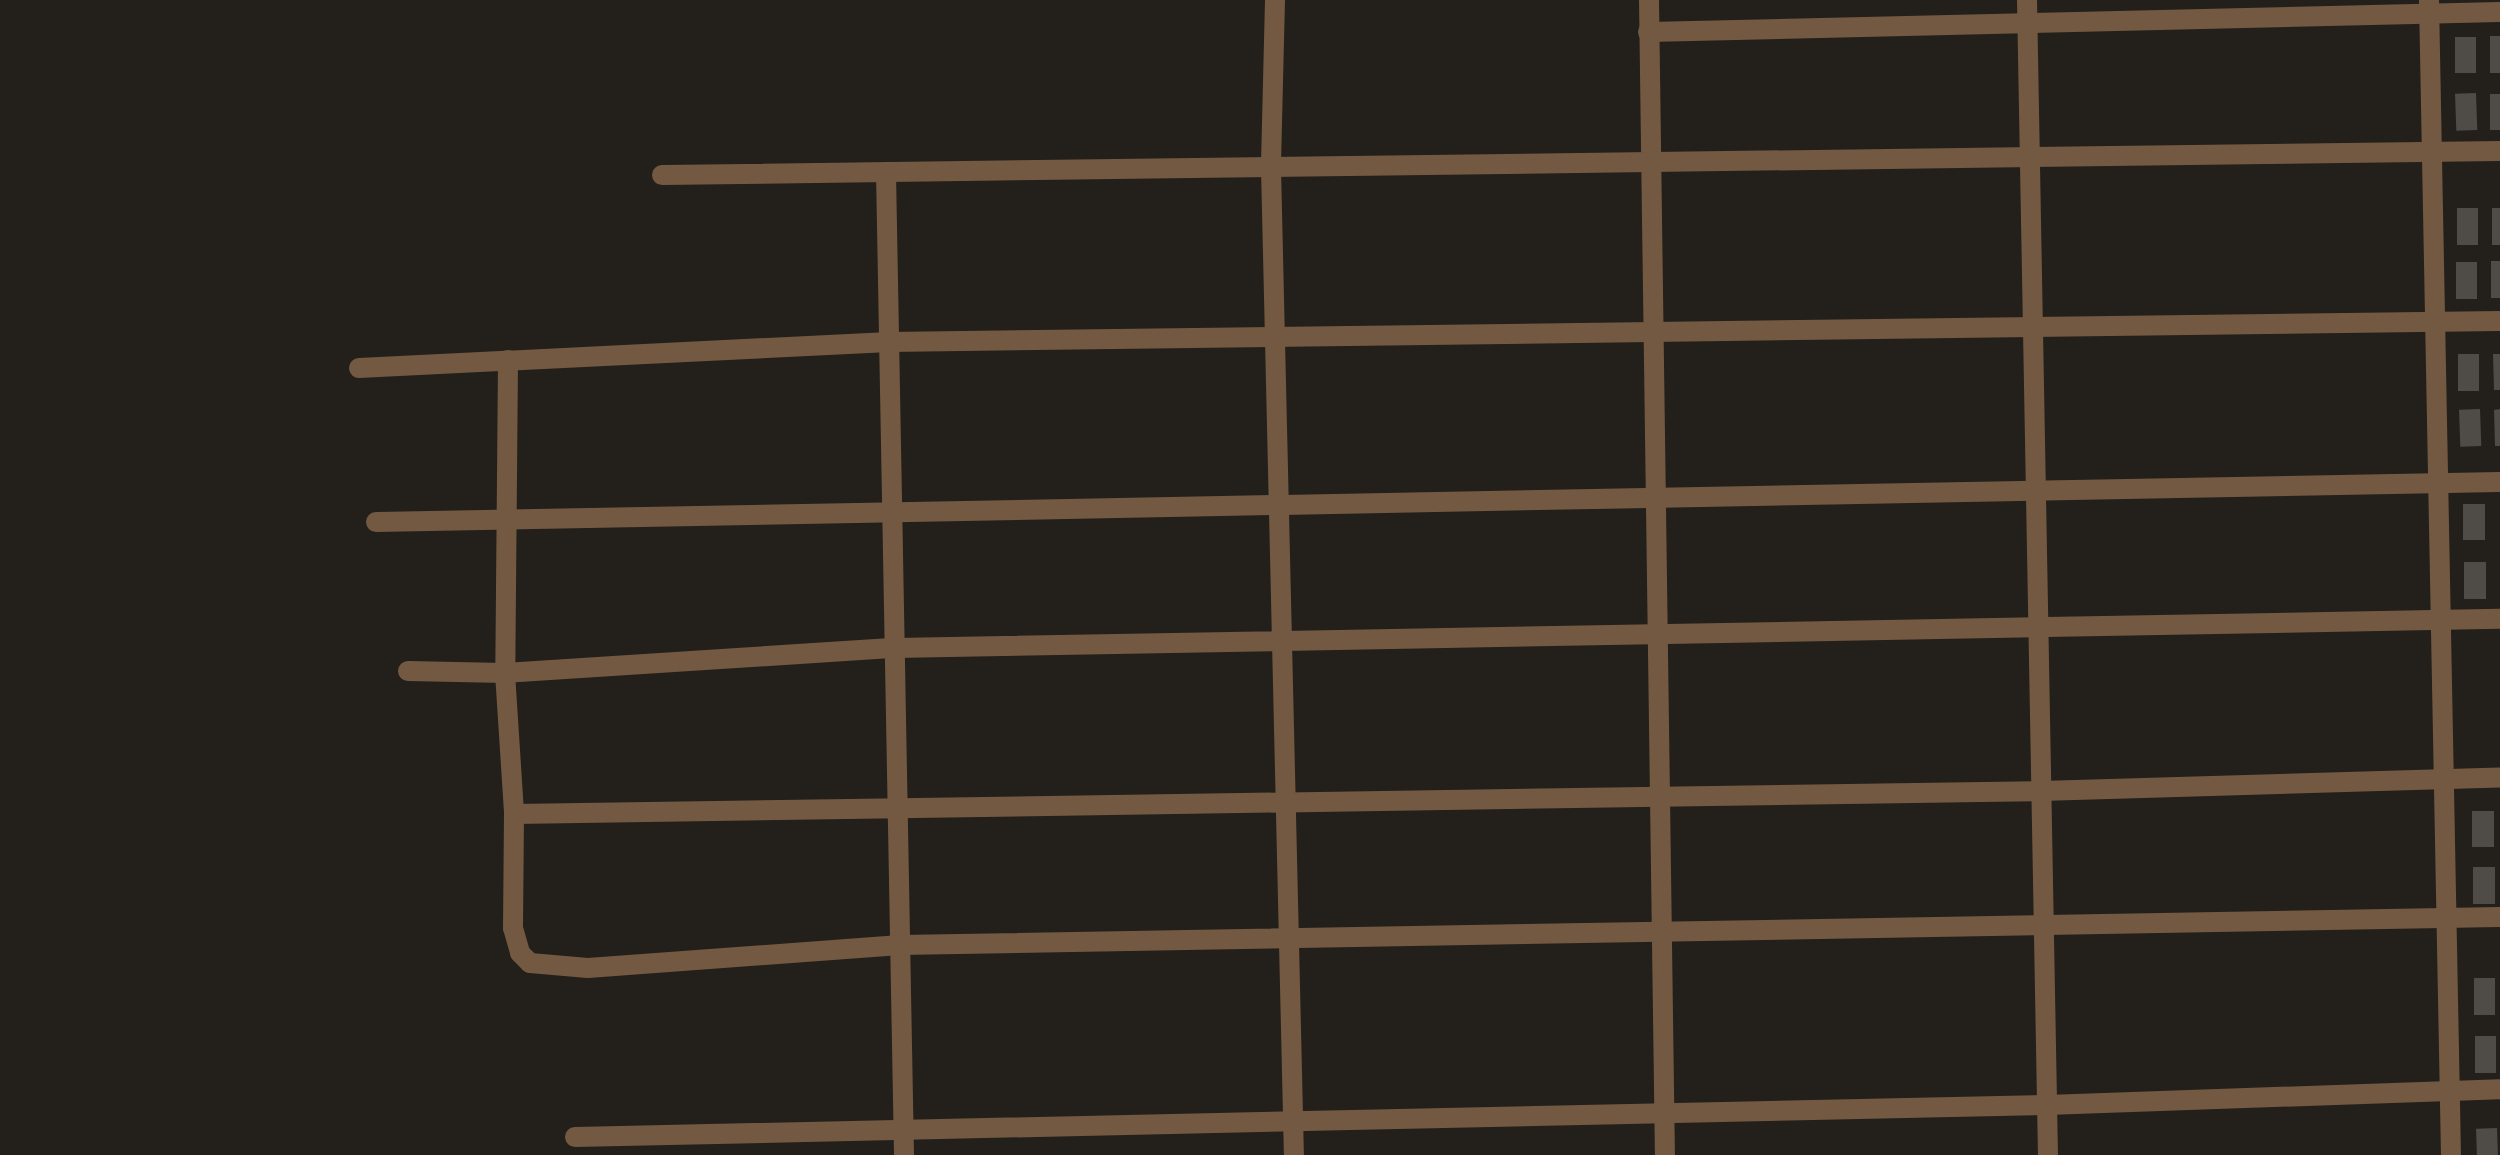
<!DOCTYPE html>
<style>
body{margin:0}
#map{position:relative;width:2500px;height:1155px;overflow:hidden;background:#231f1b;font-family:Roboto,sans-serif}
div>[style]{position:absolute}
.building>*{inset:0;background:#4f4b46;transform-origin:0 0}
.minor>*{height:20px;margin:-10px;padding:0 10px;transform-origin:10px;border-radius:10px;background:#735941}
span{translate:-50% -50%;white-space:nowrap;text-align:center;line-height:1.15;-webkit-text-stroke:6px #1a1612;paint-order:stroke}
</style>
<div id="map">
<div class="building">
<i style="left:2490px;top:36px;width:10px;height:37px"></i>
<i style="left:2455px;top:37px;width:21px;height:36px"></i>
<i style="left:2476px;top:93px;width:37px;height:21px;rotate:88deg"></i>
<i style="left:2490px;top:94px;width:10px;height:36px"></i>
<i style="left:2457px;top:208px;width:21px;height:37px"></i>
<i style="left:2492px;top:208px;width:8px;height:37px"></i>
<i style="left:2500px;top:261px;width:37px;height:9px;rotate:90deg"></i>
<i style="left:2456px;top:262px;width:21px;height:37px"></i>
<i style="left:2458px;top:354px;width:21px;height:37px"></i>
<i style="clip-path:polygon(2493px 354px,2500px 354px,2500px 390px,2494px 390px)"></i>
<i style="left:2480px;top:409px;width:37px;height:21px;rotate:88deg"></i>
<i style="clip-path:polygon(2500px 409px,2500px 446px,2495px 446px,2494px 410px)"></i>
<i style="left:2463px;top:504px;width:22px;height:36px"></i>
<i style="left:2464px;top:562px;width:22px;height:37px"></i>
<i style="left:2472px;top:811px;width:22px;height:36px"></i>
<i style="left:2473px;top:867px;width:22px;height:37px"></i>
<i style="left:2474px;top:978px;width:21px;height:37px"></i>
<i style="left:2496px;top:1036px;width:37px;height:21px;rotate:90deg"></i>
<i style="left:2497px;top:1128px;width:27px;height:21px;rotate:88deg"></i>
</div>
<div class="minor">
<i style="left:1275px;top:0;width:168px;rotate:91.4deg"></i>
<i style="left:1271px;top:168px;width:987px;rotate:88.67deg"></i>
<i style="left:1649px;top:0;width:1155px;rotate:89.21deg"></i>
<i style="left:2027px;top:0;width:1155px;rotate:88.96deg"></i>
<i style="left:2429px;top:0;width:1155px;rotate:88.91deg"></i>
<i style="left:1648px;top:32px;width:852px;rotate:-1.34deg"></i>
<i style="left:886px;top:172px;width:983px;rotate:88.95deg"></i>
<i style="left:662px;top:175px;width:1838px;rotate:-0.75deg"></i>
<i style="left:508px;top:360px;width:313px;rotate:90.5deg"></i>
<i style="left:505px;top:673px;width:141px;rotate:86.3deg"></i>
<i style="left:514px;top:814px;width:114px;rotate:90.5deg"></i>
<i style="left:513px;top:928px;width:26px;rotate:74deg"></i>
<i style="left:520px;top:953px;width:14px;rotate:45deg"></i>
<i style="left:530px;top:963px;width:58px;rotate:4.9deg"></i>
<i style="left:588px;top:968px;width:313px;rotate:-4.2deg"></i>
<i style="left:900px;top:945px;width:1600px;rotate:-1deg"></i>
<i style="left:359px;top:368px;width:531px;rotate:-2.81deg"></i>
<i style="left:889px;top:342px;width:1611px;rotate:-0.75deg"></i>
<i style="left:376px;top:522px;width:2124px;rotate:-1.08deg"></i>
<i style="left:408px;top:671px;width:97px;rotate:1.2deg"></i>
<i style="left:505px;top:673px;width:391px;rotate:-3.7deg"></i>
<i style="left:895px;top:648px;width:1605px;rotate:-1.04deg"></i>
<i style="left:514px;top:814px;width:1527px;rotate:-0.86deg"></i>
<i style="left:2041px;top:791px;width:459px;rotate:-1.7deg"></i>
<i style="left:575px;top:1137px;width:1472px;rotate:-1.25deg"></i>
<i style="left:2047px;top:1105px;width:453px;rotate:-2deg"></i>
</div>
</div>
